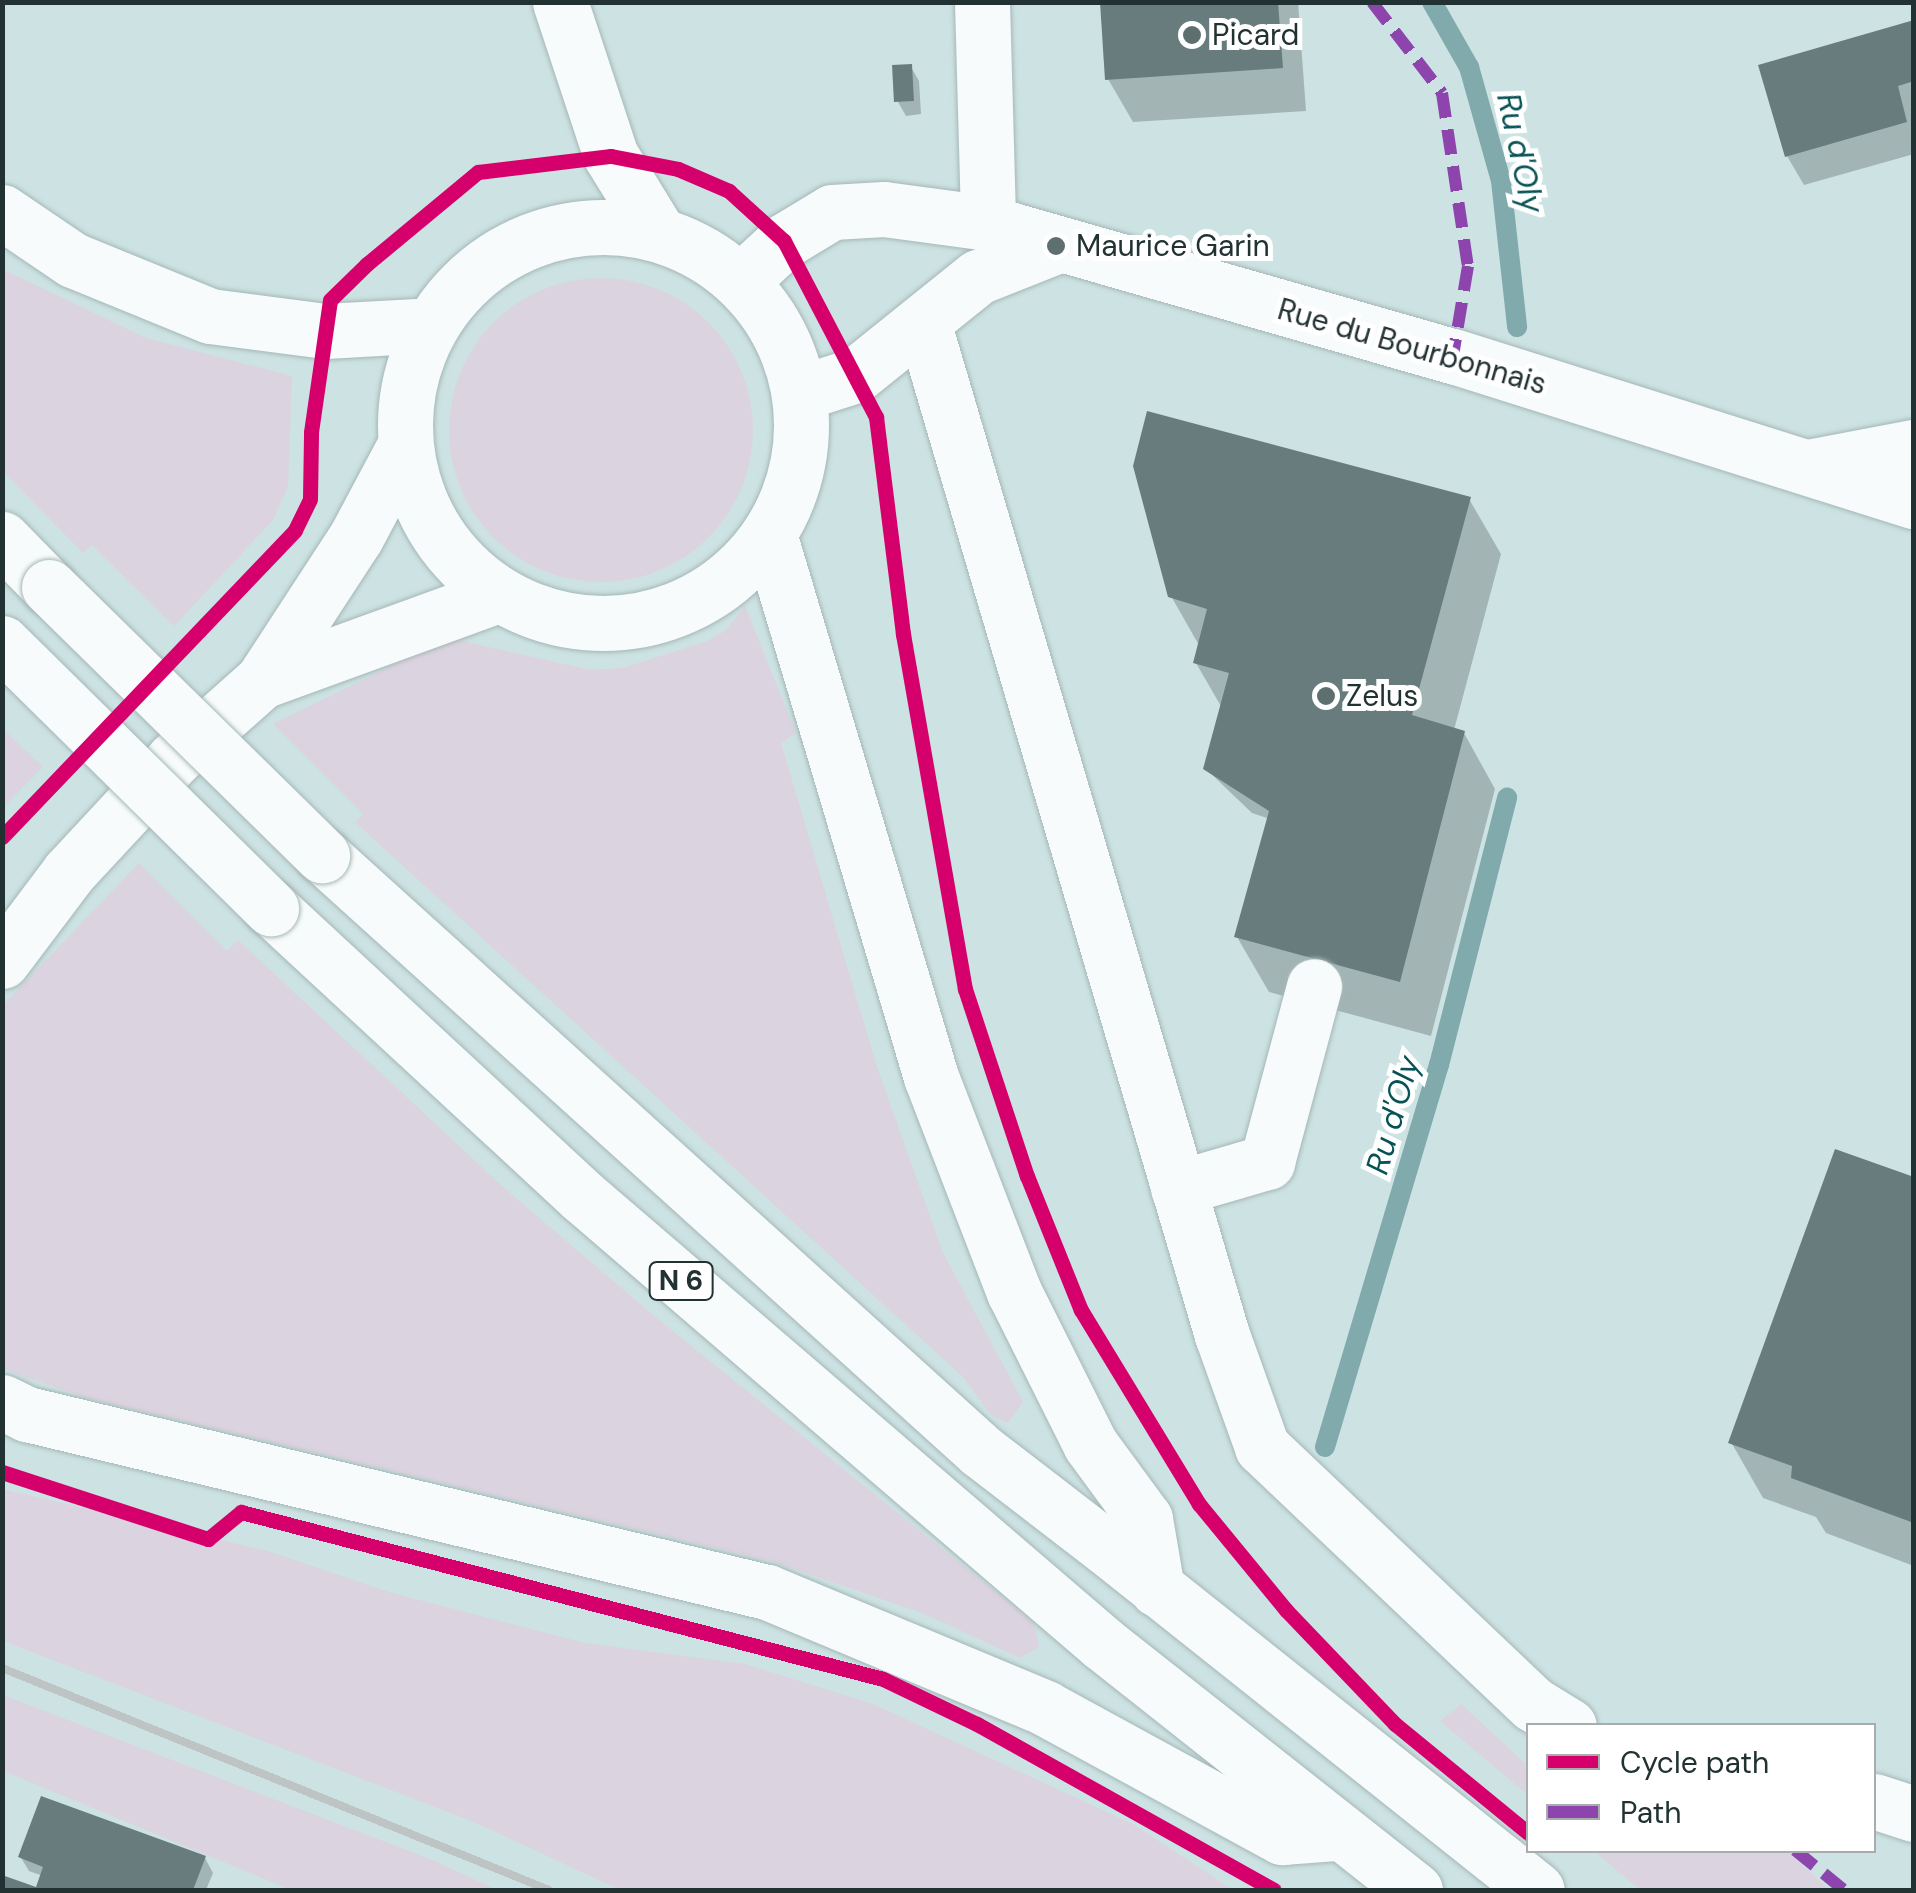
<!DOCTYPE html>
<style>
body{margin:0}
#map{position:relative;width:1916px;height:1893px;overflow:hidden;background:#cce2e3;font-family:"DM Sans",sans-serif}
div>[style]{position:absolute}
.green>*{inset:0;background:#dcd3e0}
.round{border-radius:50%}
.shadow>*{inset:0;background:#0003}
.stream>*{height:20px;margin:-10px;padding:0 10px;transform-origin:10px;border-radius:10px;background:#81aaac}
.building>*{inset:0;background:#687c7d;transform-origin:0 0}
.roads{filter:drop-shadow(0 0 2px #a6b7b7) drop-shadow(0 0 2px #a6b7b7)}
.minor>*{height:55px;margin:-27.5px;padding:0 27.5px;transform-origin:27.5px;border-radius:27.5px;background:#f7fbfb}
.major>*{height:55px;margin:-27.5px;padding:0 27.5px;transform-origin:27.5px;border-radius:27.5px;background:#f7fbfb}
.major>.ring{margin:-27.5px;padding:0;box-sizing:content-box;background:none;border:55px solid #f7fbfb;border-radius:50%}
.highway>*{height:55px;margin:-27.5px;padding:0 27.5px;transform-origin:27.5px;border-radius:27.5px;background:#f7fbfb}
.rail>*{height:8px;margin:-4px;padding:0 4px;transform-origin:4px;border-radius:4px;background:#bec3c4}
.bridges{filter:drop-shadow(0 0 2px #a6b7b7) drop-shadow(0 0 2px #a6b7b7)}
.major-bridge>*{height:55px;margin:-27.5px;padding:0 27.5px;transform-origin:27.5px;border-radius:27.5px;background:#f7fbfb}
.quiet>*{height:12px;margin-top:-6px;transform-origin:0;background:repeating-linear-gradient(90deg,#8e44ad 0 25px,transparent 0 37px)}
.cycleway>*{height:15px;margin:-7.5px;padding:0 7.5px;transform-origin:7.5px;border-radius:7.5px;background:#d6006c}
.dots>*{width:28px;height:28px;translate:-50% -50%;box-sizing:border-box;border:5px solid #fff;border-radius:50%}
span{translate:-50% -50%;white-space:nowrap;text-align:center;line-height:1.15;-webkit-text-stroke:10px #fff;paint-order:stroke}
.shield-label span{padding:2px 8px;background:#fff;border:2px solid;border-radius:8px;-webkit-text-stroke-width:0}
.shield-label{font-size:28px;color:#223132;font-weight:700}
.poi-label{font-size:30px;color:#223132}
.left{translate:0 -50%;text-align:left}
.street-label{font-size:30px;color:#223132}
.water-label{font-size:32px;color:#075256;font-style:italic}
.frame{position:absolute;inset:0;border:5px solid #223132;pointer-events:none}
.legend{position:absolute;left:1526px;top:1723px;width:350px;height:130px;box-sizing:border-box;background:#fff;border:2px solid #a7adad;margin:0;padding:12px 18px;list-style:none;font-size:30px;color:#223132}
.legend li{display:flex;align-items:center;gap:20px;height:50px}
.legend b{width:50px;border:2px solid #a7adad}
</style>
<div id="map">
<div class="green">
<i style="clip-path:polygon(2px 269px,146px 338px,292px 376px,288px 487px,273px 520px,174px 626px,92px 545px,83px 553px,3px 471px)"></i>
<i class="round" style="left:449px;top:278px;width:304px;height:304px"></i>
<i style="clip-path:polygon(745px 606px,796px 733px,781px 743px,876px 1064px,943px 1253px,1023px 1402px,1008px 1423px,991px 1415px,963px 1377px,355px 822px,363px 814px,273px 724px,448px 638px,591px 670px,623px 668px,707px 641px,725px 631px)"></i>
<i style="clip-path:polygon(2px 728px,43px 767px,3px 808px,2px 808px)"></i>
<i style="clip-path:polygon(139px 863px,227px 951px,238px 940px,502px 1186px,654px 1316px,1034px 1623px,1039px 1647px,1020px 1658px,922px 1613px,774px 1562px,87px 1398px,3px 1369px,3px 1005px)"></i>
<i style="clip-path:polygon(2px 1489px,268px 1551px,392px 1593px,585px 1643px,745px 1664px,873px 1704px,1133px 1824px,1233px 1890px,620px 1890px,474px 1822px,3px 1641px)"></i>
<i style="clip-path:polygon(3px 1695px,430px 1859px,497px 1890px,291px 1890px,3px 1771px)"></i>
<i style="clip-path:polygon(1461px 1704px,1528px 1766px,1528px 1795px,1440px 1721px)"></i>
<i style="clip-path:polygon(1594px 1851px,1788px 1851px,1829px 1890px,1640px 1890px)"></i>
</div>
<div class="shadow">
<i style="clip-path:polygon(1103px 2px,1298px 2px,1306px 111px,1133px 122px,1108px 79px)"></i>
<i style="clip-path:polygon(1914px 22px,1914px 154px,1804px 185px,1787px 156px)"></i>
<i style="clip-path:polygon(911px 67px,919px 81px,921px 114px,906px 116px,898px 102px)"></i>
<i style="clip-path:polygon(1469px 499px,1501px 554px,1454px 730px,1464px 733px,1495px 789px,1431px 1036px,1269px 992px,1237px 937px,1270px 819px,1252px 813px,1206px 769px,1222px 708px,1196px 663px,1200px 647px,1171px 596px)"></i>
<i style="clip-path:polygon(1914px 1180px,1914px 1566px,1826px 1533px,1816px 1517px,1763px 1498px,1731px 1442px)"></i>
<i style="clip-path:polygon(20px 1856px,205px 1858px,213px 1873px,206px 1890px,2px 1890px,2px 1877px,37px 1890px,43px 1876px,29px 1871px)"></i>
</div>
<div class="stream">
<i style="left:1432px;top:2px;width:75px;rotate:60.4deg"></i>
<i style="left:1469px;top:67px;width:118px;rotate:74.3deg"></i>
<i style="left:1501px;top:181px;width:147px;rotate:83.7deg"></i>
<i style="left:1325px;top:1447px;width:399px;rotate:-73.4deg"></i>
<i style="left:1439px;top:1065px;width:276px;rotate:-75.7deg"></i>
</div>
<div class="building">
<i style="clip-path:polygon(1100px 2px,1278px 2px,1283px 68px,1105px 80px)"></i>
<i style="clip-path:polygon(1914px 20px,1914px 81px,1898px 86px,1907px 122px,1785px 157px,1758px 65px)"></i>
<i style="left:912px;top:64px;width:37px;height:20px;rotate:87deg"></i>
<i style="clip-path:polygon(1147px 411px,1471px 497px,1412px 715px,1465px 731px,1400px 982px,1234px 937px,1269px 811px,1203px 769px,1229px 673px,1193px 663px,1207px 609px,1168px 597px,1133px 466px)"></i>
<i style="clip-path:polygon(1835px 1149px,1914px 1177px,1914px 1523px,1791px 1478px,1792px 1466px,1728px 1443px)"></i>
<i style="clip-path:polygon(41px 1796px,206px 1856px,193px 1890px,2px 1890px,2px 1875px,36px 1887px,43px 1867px,18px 1857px)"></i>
</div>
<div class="roads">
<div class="minor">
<i style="left:560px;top:2px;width:162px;rotate:71.7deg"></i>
<i style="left:611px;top:156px;width:92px;rotate:58.4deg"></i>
<i style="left:982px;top:2px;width:221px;rotate:88.4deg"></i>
<i style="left:741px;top:281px;width:59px;rotate:-42.9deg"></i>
<i style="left:784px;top:241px;width:56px;rotate:-31.1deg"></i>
<i style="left:832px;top:212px;width:52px;rotate:-3.3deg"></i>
<i style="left:884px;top:209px;width:105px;rotate:7.7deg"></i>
<i style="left:988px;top:223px;width:484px;rotate:16deg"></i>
<i style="left:1453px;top:356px;width:483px;rotate:17.5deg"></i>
<i style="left:923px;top:322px;width:1056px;rotate:73.56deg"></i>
<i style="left:1222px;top:1335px;width:119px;rotate:70.3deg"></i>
<i style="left:1262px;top:1447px;width:373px;rotate:43.5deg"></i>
<i style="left:1533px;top:1704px;width:42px;rotate:31.4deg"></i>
<i style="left:800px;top:393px;width:59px;rotate:-17.8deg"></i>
<i style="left:856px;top:375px;width:156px;rotate:-38.8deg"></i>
<i style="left:978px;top:277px;width:84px;rotate:-21.7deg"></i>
<i style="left:1813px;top:466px;width:103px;rotate:-10.7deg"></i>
<i style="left:1178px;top:1188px;width:93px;rotate:-16.3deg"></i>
<i style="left:1267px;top:1162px;width:182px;rotate:-75deg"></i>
<i style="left:1874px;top:1801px;width:42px;rotate:18deg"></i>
</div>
<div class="major">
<i style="left:2px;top:212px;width:86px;rotate:34.1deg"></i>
<i style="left:73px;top:260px;width:148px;rotate:22.2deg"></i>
<i style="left:210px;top:316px;width:116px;rotate:7.4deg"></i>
<i style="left:325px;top:331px;width:106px;rotate:-3.2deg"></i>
<i class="ring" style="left:405px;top:227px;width:341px;height:341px"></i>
<i style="left:2px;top:539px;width:67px;rotate:45.6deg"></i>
<i style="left:262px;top:681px;width:251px;rotate:-20deg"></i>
<i style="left:322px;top:855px;width:889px;rotate:42.13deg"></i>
<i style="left:981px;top:1451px;width:159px;rotate:37.6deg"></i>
<i style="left:271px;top:908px;width:424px;rotate:42.8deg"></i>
<i style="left:582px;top:1196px;width:686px;rotate:40.68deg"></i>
<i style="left:2px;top:961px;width:111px;rotate:-53deg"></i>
<i style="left:69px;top:872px;width:154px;rotate:-47.1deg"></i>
<i style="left:174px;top:759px;width:118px;rotate:-41.6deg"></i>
<i style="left:262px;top:681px;width:172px;rotate:-56.9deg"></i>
<i style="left:356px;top:537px;width:104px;rotate:-62deg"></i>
</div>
<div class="highway">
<i style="left:769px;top:534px;width:567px;rotate:73.39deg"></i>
<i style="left:931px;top:1077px;width:230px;rotate:68.9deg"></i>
<i style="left:1014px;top:1292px;width:170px;rotate:63.4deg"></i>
<i style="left:1090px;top:1444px;width:93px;rotate:53.7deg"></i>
<i style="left:1145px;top:1519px;width:71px;rotate:80.3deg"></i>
<i style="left:2px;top:1402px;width:28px;rotate:26deg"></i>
<i style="left:27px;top:1414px;width:761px;rotate:13.53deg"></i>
<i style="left:767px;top:1592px;width:301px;rotate:22.6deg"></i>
<i style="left:1045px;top:1708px;width:270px;rotate:28.6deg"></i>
<i style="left:1282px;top:1837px;width:53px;rotate:-4.3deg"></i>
<i style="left:1107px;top:1548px;width:549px;rotate:38.5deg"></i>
<i style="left:1102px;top:1643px;width:399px;rotate:38.3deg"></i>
</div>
</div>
<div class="rail">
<i style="left:2px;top:1668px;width:590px;rotate:22.09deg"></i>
</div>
<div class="bridges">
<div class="major-bridge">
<i style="left:49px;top:587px;width:383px;rotate:44.5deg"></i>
<i style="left:2px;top:643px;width:378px;rotate:44.6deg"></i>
</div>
</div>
<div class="quiet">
<i style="left:1372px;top:2px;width:115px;rotate:52.4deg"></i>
<i style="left:1442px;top:93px;width:175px;rotate:81.5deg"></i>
<i style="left:1468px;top:266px;width:91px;rotate:99.5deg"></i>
<i style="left:1795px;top:1850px;width:63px;rotate:39.2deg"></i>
</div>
<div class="cycleway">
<i style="left:2px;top:837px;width:424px;rotate:-46.3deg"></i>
<i style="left:295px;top:530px;width:34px;rotate:-64deg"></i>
<i style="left:310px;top:499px;width:67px;rotate:-89.1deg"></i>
<i style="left:311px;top:432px;width:133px;rotate:-81.8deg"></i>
<i style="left:330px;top:300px;width:52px;rotate:-44.2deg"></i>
<i style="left:367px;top:264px;width:144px;rotate:-39.7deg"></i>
<i style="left:478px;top:172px;width:134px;rotate:-6.9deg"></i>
<i style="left:611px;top:156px;width:68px;rotate:11deg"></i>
<i style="left:678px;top:169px;width:56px;rotate:23.3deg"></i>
<i style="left:729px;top:191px;width:74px;rotate:42.3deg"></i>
<i style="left:784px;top:241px;width:199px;rotate:62.4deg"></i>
<i style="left:876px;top:417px;width:219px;rotate:82.9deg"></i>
<i style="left:903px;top:634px;width:360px;rotate:80.1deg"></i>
<i style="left:965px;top:989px;width:197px;rotate:71.7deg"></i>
<i style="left:1027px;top:1176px;width:144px;rotate:68.1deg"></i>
<i style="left:1081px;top:1310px;width:227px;rotate:58.7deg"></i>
<i style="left:1199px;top:1504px;width:137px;rotate:50.6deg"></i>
<i style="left:1286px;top:1610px;width:158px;rotate:46.3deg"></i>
<i style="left:1395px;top:1724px;width:172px;rotate:39.3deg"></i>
<i style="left:2px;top:1472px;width:217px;rotate:18deg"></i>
<i style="left:208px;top:1539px;width:43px;rotate:-39.3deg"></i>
<i style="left:241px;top:1512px;width:663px;rotate:14.58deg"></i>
<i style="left:883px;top:1679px;width:104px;rotate:25.6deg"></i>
<i style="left:977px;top:1724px;width:340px;rotate:29.2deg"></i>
</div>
<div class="dots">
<i style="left:1192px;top:35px;background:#5e6f70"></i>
<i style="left:1056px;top:246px;background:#5e6f70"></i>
<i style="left:1326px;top:696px;background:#5e6f70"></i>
</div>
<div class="shield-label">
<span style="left:681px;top:1281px">N 6</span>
</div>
<div class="poi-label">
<span class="left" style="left:1212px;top:35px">Picard</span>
<span class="left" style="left:1076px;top:246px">Maurice Garin</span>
<span class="left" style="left:1346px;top:696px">Zelus</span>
</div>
<div class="street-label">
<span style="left:1412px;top:347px;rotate:16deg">Rue du Bourbonnais</span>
</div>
<div class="water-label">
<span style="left:1520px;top:153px;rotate:78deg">Ru d'Oly</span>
<span style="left:1393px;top:1115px;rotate:-74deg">Ru d'Oly</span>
</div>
<div class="frame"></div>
<ul class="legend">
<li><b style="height:12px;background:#d6006c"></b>Cycle path</li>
<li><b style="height:12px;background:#8e44ad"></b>Path</li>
</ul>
</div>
